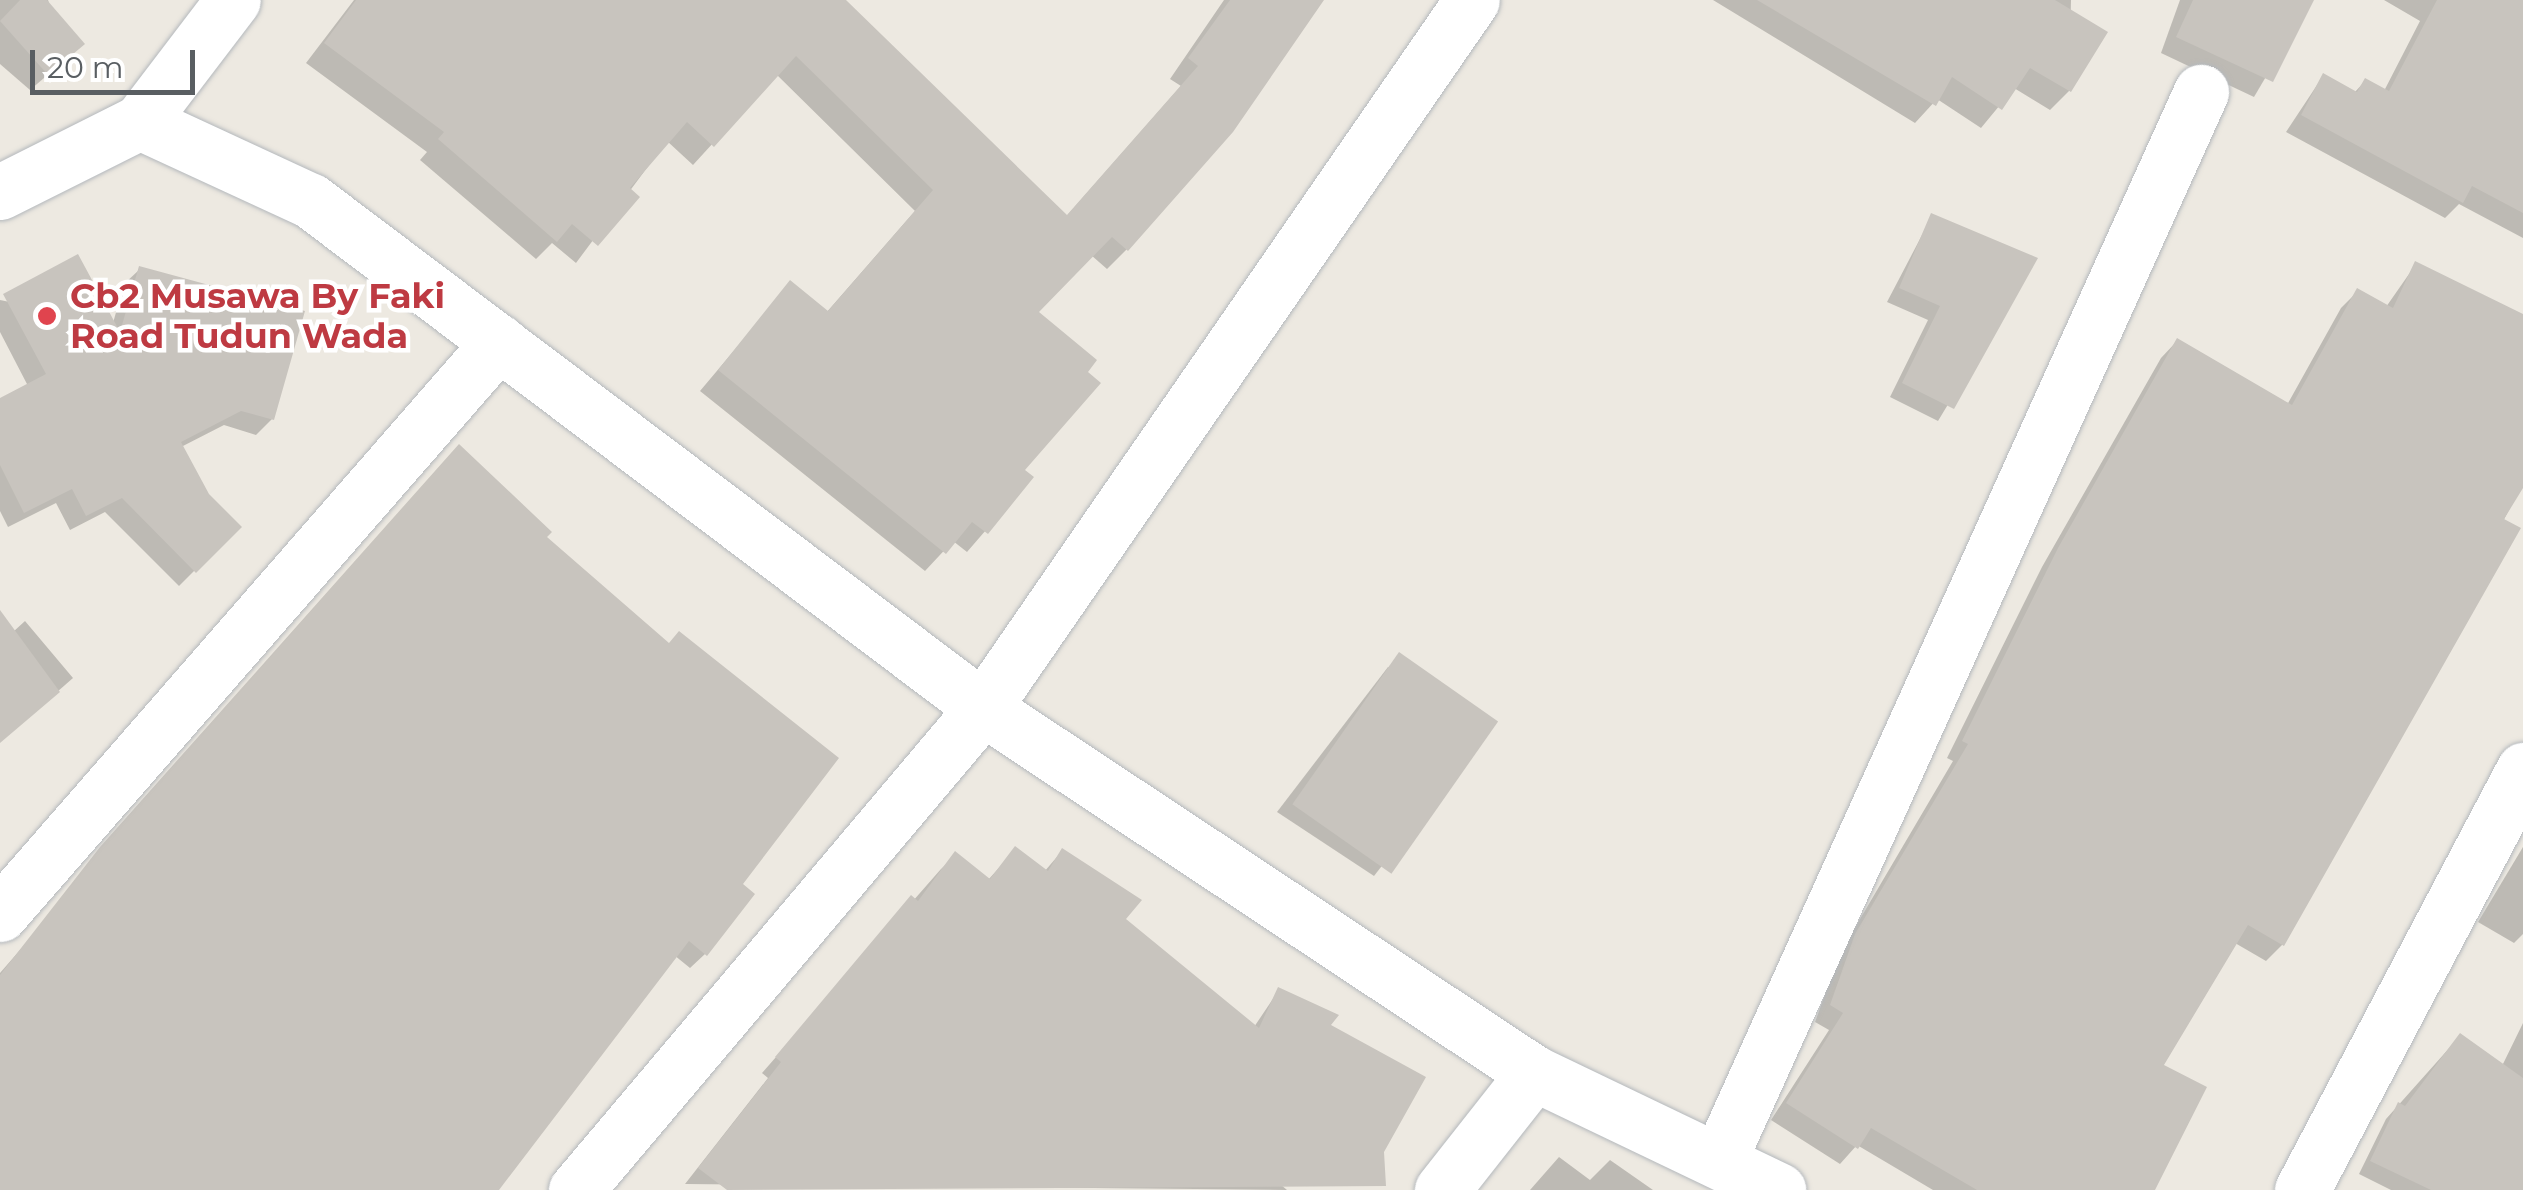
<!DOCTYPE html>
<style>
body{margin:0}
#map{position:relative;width:2523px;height:1190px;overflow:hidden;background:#ede9e1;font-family:Montserrat,sans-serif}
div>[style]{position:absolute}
.shadow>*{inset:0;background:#0003}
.building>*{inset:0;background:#c8c4be;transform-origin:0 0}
.roads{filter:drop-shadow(0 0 2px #b4b8bc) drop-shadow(0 0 2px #b4b8bc)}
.street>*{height:55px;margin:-27.5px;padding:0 27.5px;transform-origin:27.5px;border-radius:27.5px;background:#fff}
.secondary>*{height:55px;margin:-27.5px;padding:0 27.5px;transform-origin:27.5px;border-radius:27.5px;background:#fff}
.dots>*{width:28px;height:28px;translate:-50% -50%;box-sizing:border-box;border:5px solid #fff;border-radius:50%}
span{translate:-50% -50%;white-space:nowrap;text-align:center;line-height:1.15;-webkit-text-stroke:9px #fff;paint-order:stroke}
.health-label{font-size:35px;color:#be3a42;font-weight:700}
.left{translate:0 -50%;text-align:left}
.scale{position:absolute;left:30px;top:50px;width:165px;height:45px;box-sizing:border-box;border:5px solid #595e62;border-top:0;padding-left:12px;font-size:30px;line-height:35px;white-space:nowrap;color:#595e62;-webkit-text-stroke:8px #fff;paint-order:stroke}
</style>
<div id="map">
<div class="shadow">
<i style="clip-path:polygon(0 0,48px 0,65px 60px,30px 90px,0 64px)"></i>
<i style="clip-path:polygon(354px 0,843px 0,1065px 218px,1181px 86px,1170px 79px,1224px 0,1320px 0,1127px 249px,1107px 269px,1091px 255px,1035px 312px,1021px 470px,1031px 478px,967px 552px,953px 541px,925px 571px,700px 391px,790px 284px,826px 313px,915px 211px,776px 74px,693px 165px,667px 141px,576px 263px,552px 243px,536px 259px,420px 160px,427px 152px,306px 63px)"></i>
<i style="clip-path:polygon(1713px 0,2071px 0,2069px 91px,2050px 110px,2014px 88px,1981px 128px,1937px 99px,1915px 123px)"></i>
<i style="clip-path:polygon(2180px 0,2311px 0,2254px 97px,2161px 53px)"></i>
<i style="clip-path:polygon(2384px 0,2523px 0,2523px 238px,2459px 204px,2445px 218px,2286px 132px,2323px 76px,2354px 93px,2365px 81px,2384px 91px,2420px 21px)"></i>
<i style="clip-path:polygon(1932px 216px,2035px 260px,1938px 421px,1890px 397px,1928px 320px,1887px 302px)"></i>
<i style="clip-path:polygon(2416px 264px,2523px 317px,2523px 483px,2282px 945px,2266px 961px,2235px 943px,2160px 1066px,2152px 1190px,1933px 1190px,1857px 1145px,1840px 1164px,1771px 1120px,1829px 1030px,1815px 1022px,1840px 953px,1953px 761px,1947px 758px,2042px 567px,2161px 358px,2177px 341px,2287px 405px,2341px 308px,2358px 291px,2386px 307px)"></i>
<i style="clip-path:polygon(140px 269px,272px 419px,256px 435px,224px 425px,181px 447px,207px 495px,238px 527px,179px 586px,105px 512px,70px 530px,56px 503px,8px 527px,0 511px,0 400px,28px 386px,0 332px,0 300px,113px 323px,124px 284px)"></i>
<i style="clip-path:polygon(445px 462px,543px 538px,739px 885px,705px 954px,690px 968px,674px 955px,495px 1190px,0 1190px,0 973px)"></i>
<i style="clip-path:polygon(0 614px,13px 632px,25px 621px,73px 678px,0 742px)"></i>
<i style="clip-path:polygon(1388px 667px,1494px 722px,1374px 876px,1277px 812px)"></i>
<i style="clip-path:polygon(2523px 847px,2523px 934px,2514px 943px,2478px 922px)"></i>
<i style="clip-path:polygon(1015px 850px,1044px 872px,1062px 851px,1123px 920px,1254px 1027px,1279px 990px,1260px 1167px,1287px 1190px,685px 1184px,768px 1078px,762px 1073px,941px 869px,956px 855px,988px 880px)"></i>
<i style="clip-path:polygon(2523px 1023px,2523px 1190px,2391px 1190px,2359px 1174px,2386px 1119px,2460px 1036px,2502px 1066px)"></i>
<i style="clip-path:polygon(1559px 1157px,1590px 1180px,1610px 1160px,1653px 1190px,1530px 1190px)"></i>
</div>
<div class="building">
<i style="clip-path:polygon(20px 0,47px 0,85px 44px,48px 75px,0 21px)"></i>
<i style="clip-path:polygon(356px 0,846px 0,1067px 215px,1198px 66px,1188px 58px,1230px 0,1324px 0,1233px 132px,1128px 251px,1112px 237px,1039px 312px,1097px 360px,1088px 372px,1101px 383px,1025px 470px,1034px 477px,988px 534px,972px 522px,946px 554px,718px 370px,790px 280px,828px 311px,933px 190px,796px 56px,714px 147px,687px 122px,630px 188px,640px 197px,598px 246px,572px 224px,557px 242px,438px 139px,444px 132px,324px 43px)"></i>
<i style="clip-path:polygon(1757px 0,2055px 0,2108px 32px,2071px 92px,2030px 68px,2002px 110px,1952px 77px,1936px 106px)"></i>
<i style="clip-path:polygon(2193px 0,2314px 0,2273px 82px,2176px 37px)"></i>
<i style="clip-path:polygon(2437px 0,2523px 0,2523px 213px,2472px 186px,2463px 203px,2301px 115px,2323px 73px,2357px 92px,2365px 78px,2389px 91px)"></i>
<i style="clip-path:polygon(1931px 213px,2038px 258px,1954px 409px,1902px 383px,1940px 306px,1899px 288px)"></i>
<i style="clip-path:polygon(78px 254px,120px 332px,139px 266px,305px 311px,274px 420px,241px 411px,181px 442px,209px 494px,242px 527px,196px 573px,122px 498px,86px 516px,72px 489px,24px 513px,0 465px,0 398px,46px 374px,3px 294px)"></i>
<i style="clip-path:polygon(2415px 261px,2523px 314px,2523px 488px,2504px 519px,2521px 528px,2284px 946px,2248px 925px,2164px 1065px,2207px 1087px,2155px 1190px,1977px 1190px,1871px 1128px,1858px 1149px,1786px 1103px,1843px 1013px,1830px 1005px,1855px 934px,1968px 744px,1962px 741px,2058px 548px,2177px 338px,2292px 405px,2357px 288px,2393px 308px)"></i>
<i style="clip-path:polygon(459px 444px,552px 532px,547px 537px,669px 643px,679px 631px,839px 758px,743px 884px,755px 894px,707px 956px,689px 941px,499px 1190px,0 1190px,0 975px,100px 847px)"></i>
<i style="clip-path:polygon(0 610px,60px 692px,0 743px)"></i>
<i style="left:1399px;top:652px;width:121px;height:186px;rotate:35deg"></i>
<i style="clip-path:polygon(1015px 846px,1048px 871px,1062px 848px,1142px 900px,1126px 919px,1259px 1028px,1278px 987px,1339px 1015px,1331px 1025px,1426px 1077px,1384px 1152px,1386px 1186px,727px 1190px,698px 1168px,781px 1062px,775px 1057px,911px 895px,918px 901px,955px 851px,990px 879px)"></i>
<i style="clip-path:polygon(2460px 1033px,2523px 1078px,2523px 1190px,2431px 1190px,2370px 1161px,2398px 1102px,2405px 1106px)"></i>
</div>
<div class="roads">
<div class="street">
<i style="left:0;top:914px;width:759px;rotate:-48.9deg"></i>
<i style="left:1719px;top:1160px;width:1172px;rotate:-65.71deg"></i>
<i style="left:576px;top:1190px;width:631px;rotate:-49.82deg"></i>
<i style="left:983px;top:708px;width:860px;rotate:-55.37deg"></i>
<i style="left:1442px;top:1190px;width:149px;rotate:-51.8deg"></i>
<i style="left:2302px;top:1190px;width:475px;rotate:-62.2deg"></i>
</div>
<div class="secondary">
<i style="left:140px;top:122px;width:153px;rotate:-52.7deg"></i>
<i style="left:0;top:192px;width:157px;rotate:-26.6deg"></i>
<i style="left:140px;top:122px;width:188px;rotate:24.8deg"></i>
<i style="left:311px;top:201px;width:842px;rotate:37.03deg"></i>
<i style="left:983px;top:708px;width:661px;rotate:33.52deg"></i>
<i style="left:1534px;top:1073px;width:271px;rotate:25.6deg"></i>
</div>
</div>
<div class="dots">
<i style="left:47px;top:316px;background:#e0444e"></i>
</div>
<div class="health-label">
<span class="left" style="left:70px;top:316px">Cb2 Musawa By Faki<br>Road Tudun Wada</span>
</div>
<div class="scale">20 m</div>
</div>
